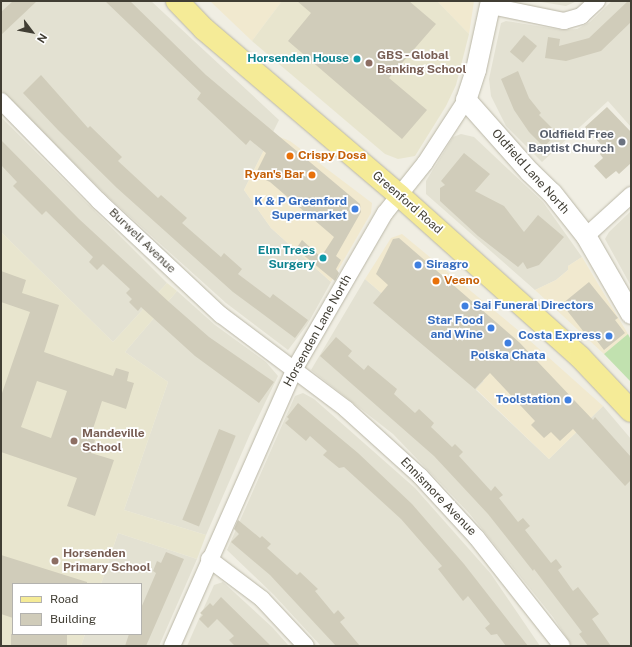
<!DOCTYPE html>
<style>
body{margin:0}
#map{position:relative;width:632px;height:647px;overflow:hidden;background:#f0eee3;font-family:"Public Sans",sans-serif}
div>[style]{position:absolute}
.residential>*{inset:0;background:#e3e1d2}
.commercial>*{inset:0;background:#f1e9cf}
.education>*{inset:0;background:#e8e5ce}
.green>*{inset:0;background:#c1e1af}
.building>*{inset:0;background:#d0ccba;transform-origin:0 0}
.roads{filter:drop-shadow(0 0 1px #bab7a7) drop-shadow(0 0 1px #bab7a7)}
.minor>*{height:16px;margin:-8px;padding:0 8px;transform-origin:8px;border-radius:8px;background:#fff}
.tertiary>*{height:20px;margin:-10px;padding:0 10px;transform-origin:10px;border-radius:10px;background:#fff}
.primary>*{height:22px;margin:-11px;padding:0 11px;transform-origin:11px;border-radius:11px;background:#f5eb97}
.dots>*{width:11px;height:11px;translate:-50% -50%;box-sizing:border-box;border:2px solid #fff;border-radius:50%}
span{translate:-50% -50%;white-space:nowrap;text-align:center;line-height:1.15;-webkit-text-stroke:3.5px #fff;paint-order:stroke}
.education-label{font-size:12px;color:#785e54;font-weight:700}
.left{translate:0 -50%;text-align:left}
.culture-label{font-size:12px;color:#0d838f;font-weight:700}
.right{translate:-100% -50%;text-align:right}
.worship-label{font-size:12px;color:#5b616d;font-weight:700}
.food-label{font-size:12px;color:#c56008;font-weight:700}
.street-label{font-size:12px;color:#413e34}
.shop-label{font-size:12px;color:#366cbe;font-weight:700}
.frame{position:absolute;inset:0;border:2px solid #413e34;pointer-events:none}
.legend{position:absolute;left:12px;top:583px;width:130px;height:52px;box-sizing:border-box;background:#fff;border:1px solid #b3b2ae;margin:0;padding:5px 7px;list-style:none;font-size:12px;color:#413e34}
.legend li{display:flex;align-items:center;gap:8px;height:20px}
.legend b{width:20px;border:1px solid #b3b2ae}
.north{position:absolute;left:12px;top:12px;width:40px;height:40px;-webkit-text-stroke:3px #fff;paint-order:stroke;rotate:122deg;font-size:11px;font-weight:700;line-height:16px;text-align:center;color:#413e34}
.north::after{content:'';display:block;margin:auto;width:14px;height:18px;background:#413e34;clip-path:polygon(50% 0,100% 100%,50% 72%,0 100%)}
</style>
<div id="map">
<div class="residential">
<i style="clip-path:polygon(1px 1px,151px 1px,279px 120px,244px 190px,271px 228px,331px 282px,307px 325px,288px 350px,226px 303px,106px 195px,1px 90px)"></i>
<i style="clip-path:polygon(535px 1px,577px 1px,566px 6px)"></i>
<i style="clip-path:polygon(612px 1px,631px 1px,631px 127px,608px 101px,542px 162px,506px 126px,491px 96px,489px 79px,501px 23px,506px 21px,562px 30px,577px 29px,590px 22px)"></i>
<i style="clip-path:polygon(1px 117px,167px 283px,113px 342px,1px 232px)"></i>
<i style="clip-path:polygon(461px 134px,474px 137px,543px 202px,582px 257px,568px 266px,568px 270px,556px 280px,535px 290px,426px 194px,426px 181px,453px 137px)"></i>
<i style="clip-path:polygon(631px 211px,631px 286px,605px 239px,609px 232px)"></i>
<i style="clip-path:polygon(365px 279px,484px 381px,476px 390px,549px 459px,603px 406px,631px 439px,631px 646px,572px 646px,553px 617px,469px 513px,393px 434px,311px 370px)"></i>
<i style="clip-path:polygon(177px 291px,215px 325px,266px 362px,278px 376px,250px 434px,206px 535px,124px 510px,168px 382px,125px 352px)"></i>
<i style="clip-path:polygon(303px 393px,314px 399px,415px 488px,491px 574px,540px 646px,321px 646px,274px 595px,227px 550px,295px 396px)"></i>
<i style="clip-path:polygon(118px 533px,197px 559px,159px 646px,81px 646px,85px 634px,141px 634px,141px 584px,101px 584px)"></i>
<i style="clip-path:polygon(223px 582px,272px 627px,289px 646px,187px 646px,214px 585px)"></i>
</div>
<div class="commercial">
<i style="clip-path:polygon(210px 1px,282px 1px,252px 41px)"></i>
<i style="clip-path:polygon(437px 1px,474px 1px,469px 34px)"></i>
<i style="clip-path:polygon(272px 134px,290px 141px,372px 203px,371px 213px,331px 282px,271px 228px,244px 190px)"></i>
<i style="clip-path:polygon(402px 234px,519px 331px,603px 406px,549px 459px,476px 389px,484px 381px,365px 279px,391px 238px)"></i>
<i style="clip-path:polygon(582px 257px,628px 334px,604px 354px,535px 290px,556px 280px,568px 270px,568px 266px)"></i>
</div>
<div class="education">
<i style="clip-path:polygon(282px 1px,437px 1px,469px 34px,456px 85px,446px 106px,415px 156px,398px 159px,385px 154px,252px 41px)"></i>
<i style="clip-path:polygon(1px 232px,113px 342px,167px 283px,177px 291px,125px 352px,168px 382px,124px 510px,206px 535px,197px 559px,118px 533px,101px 584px,13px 584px,13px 634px,85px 634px,81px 646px,1px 646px)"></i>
</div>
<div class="green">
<i style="clip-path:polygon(628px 334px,631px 340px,631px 382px,604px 354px)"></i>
</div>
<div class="building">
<i style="clip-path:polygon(13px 1px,37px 1px,1px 35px,1px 12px)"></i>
<i style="clip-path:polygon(105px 1px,130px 1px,206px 75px,360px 204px,361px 212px,336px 256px,341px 260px,336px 269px,339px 273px,335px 281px,296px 249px,302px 240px,321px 257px,334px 237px,270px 182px,255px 175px,266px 153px,250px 140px,246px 145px,197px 99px,201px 93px)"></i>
<i style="clip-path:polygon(297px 1px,409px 1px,436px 24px,389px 78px,427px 110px,402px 139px,288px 41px,311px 13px)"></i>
<i style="clip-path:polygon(628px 1px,631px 1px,631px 22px,601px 51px,566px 61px,545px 58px,548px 37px,560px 39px,559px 46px,589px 38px)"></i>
<i style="left:524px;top:35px;width:17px;height:22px;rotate:40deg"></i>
<i style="clip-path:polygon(518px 71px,529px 98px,541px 113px,539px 115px,557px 133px,544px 147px,529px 132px,514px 110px,501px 79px)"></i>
<i style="clip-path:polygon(41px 75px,88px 128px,90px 126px,122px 157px,118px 161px,158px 198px,161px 195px,169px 202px,187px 218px,182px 223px,221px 257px,224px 253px,242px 269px,238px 274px,270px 298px,273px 294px,308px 320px,295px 338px,233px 292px,117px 188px,58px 130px,23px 93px)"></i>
<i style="clip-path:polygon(607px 107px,631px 132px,631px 163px,619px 174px,616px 171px,606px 179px,594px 166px,603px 158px,600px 154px,605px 149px,585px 127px)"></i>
<i style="clip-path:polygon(1px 140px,79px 219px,169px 302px,209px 337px,274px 382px,259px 403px,195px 356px,141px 307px,138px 311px,129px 302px,132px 299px,126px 293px,130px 289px,103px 264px,97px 270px,89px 262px,93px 257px,46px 211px,42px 215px,13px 186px,17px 182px,1px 165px)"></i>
<i style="clip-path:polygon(464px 153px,490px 174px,475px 191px,504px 206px,524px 232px,538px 215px,564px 237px,539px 265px,527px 269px,523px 262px,518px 267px,478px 236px,440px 201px,440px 188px,445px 185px,441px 181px)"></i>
<i style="clip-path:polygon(399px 238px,519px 342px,593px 420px,595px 417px,631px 457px,631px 480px,625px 486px,573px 429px,560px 441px,551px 432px,544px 438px,531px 425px,535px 421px,490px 373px,475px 389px,373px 303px,388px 285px,376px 274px,393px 239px)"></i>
<i style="clip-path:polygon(evenodd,1px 271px,26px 280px,22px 293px,59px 305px,44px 352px,113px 376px,116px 368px,129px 372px,127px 381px,134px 383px,126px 409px,102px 401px,90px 438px,95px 440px,91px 453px,114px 460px,95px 516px,67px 506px,77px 478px,1px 452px,1px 396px,30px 312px,1px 302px,1px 271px,37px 381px,67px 391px,51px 438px,21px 427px,37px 381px)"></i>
<i style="clip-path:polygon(589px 282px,618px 318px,615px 320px,625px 333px,604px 350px,594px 337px,590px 340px,562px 304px)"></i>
<i style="clip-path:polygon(336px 337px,352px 351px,348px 356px,364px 370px,368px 365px,397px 389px,394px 394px,415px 413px,419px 409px,434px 423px,431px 427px,452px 447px,455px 444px,463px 452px,459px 456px,491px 491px,495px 486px,503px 495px,499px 498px,518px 522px,523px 518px,530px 526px,525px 530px,551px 563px,556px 559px,562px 567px,558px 570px,573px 591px,578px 587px,599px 614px,592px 619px,611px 646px,588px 646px,579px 634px,582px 632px,534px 569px,533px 571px,488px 514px,434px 456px,320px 356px)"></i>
<i style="clip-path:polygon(298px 403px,358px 453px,412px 504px,464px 564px,528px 646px,506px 646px,497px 634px,491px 635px,485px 628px,490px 624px,468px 596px,463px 601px,438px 569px,442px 566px,401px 519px,344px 467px,339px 468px,323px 455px,327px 451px,310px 436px,306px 441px,285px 423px,289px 419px,287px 417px)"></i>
<i style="left:219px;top:429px;width:18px;height:98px;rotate:22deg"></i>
<i style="clip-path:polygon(238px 520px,260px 538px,262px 536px,271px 544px,267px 548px,297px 575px,300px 572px,318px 589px,315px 591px,334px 614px,338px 610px,345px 618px,340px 622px,360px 646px,336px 646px,270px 575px,231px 542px,239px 534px,234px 529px)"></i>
<i style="clip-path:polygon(166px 552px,184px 559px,146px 646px,125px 646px,129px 634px,141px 634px,141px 608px,156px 573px,153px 571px,157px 561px,161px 563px)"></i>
<i style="clip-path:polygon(1px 555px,87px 582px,87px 584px,13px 584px,13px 618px,1px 614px)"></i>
<i style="clip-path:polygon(221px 597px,271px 646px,235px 646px,229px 640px,234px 636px,217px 619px,208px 628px,199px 619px,203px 615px,200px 613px,210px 603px,213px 606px)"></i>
<i style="left:11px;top:634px;width:56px;height:12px"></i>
</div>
<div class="roads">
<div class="minor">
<i style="left:491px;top:6px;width:75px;rotate:11.6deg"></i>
<i style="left:564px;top:21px;width:18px;rotate:-16deg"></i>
<i style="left:581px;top:16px;width:22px;rotate:-43deg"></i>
<i style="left:1px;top:101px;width:140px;rotate:45.6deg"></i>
<i style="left:99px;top:201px;width:167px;rotate:43.1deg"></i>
<i style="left:221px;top:315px;width:156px;rotate:36.9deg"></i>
<i style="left:346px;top:409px;width:100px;rotate:42.2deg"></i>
<i style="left:420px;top:476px;width:84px;rotate:47.4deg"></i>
<i style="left:477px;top:538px;width:137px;rotate:51.8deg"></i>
<i style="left:586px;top:236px;width:61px;rotate:-42.3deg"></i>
<i style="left:209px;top:559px;width:66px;rotate:37deg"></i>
<i style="left:262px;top:599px;width:64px;rotate:46.9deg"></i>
<i style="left:172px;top:646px;width:304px;rotate:-66.1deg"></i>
<i style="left:295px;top:368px;width:179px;rotate:-59.9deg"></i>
<i style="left:385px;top:213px;width:64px;rotate:-51.3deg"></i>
<i style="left:425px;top:163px;width:75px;rotate:-56.9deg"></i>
</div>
<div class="tertiary">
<i style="left:491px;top:1px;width:71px;rotate:102.3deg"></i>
<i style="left:476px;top:70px;width:32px;rotate:108deg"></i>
<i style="left:466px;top:100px;width:96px;rotate:48.4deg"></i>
<i style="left:530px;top:172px;width:30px;rotate:44deg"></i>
<i style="left:552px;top:193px;width:55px;rotate:51.7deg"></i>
<i style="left:586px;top:236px;width:90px;rotate:60deg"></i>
</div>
<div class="primary">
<i style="left:177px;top:1px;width:39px;rotate:46deg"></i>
<i style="left:204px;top:29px;width:257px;rotate:40.4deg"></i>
<i style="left:400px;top:196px;width:241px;rotate:41.8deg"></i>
<i style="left:580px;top:357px;width:74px;rotate:46.6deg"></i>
</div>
</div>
<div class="dots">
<i style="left:357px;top:59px;background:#0f9aa8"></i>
<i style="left:369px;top:63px;background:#8d6e63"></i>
<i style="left:622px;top:142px;background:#6b7280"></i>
<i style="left:290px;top:156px;background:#e8710a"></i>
<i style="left:312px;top:175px;background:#e8710a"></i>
<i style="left:355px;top:209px;background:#3f7fe0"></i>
<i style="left:323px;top:258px;background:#0f9aa8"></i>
<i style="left:418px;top:265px;background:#3f7fe0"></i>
<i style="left:436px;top:281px;background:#e8710a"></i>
<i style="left:465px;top:306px;background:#3f7fe0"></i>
<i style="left:491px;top:328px;background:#3f7fe0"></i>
<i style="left:609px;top:336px;background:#3f7fe0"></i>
<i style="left:508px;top:343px;background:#3f7fe0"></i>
<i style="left:568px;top:400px;background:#3f7fe0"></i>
<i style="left:74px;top:441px;background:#8d6e63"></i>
<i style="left:55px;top:561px;background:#8d6e63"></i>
</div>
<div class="education-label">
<span class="left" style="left:377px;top:63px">GBS - Global<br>Banking School</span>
<span class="left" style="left:82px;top:441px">Mandeville<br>School</span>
<span class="left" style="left:63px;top:561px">Horsenden<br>Primary School</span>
</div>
<div class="culture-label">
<span class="right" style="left:349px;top:59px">Horsenden House</span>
<span class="right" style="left:315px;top:258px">Elm Trees<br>Surgery</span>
</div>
<div class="worship-label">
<span class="right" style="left:614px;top:142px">Oldfield Free<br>Baptist Church</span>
</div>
<div class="food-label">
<span class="left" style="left:298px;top:156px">Crispy Dosa</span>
<span class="right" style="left:304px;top:175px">Ryan's Bar</span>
<span class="left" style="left:444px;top:281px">Veeno</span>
</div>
<div class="street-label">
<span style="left:530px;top:172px;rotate:48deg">Oldfield Lane North</span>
<span style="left:407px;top:203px;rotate:41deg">Greenford Road</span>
<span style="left:142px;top:241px;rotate:44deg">Burwell Avenue</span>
<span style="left:318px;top:331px;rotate:-61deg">Horsenden Lane North</span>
<span style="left:438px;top:497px;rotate:46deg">Ennismore Avenue</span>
</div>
<div class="shop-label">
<span class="right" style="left:347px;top:209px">K &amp; P Greenford<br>Supermarket</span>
<span class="left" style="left:426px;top:265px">Siragro</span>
<span class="left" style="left:473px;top:306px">Sai Funeral Directors</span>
<span class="right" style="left:483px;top:328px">Star Food<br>and Wine</span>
<span class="right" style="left:601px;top:336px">Costa Express</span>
<span style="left:508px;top:356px">Polska Chata</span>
<span class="right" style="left:560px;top:400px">Toolstation</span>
</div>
<div class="frame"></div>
<ul class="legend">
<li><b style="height:5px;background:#f5eb97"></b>Road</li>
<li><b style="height:11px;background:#d0ccba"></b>Building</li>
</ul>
<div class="north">N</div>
</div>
